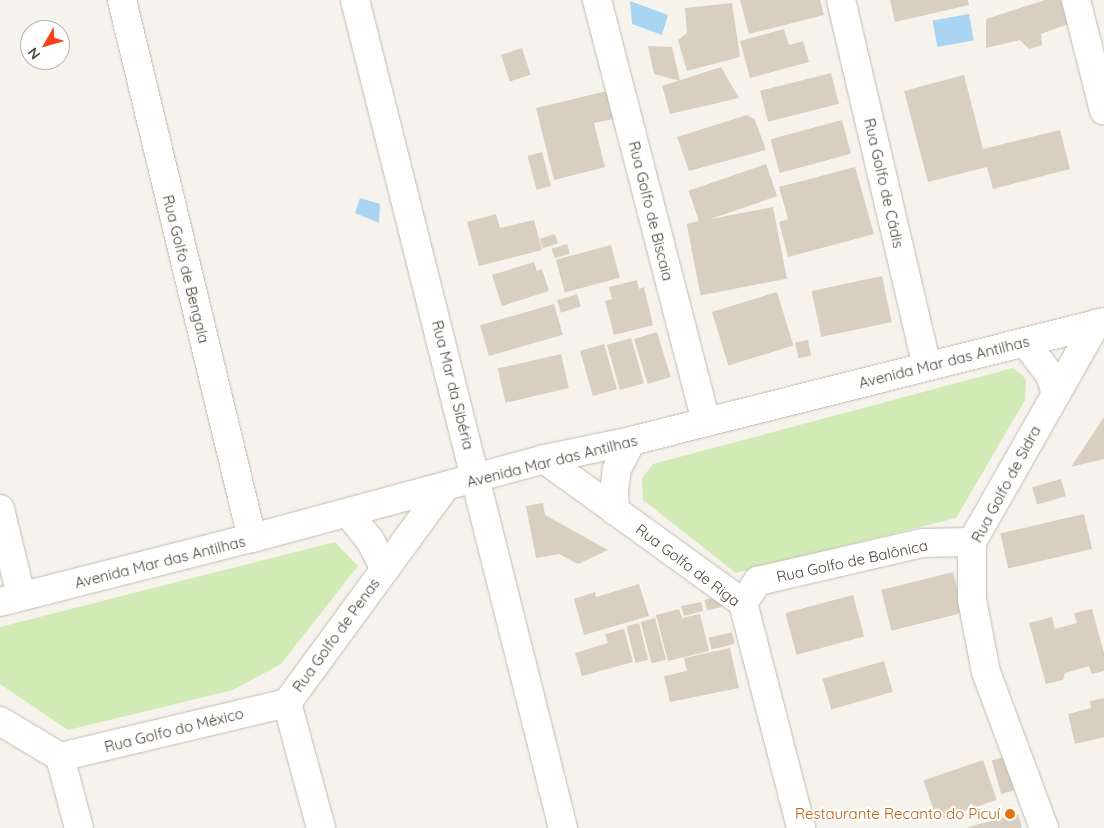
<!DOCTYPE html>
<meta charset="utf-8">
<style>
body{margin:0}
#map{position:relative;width:1104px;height:828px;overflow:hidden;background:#f6f3ec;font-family:Quicksand,sans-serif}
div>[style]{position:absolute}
.green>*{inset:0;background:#d2eab5}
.water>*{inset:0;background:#a9d4f2;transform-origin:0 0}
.building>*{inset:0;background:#d8cfc1;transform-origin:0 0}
.roads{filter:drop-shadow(0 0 1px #c2bbae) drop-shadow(0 0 1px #c2bbae)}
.minor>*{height:28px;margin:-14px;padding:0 14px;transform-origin:14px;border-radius:14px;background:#fff}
.dots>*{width:14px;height:14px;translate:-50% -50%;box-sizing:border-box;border:2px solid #fff;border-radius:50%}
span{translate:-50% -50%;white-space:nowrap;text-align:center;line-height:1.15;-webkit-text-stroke:4.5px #fff;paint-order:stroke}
.street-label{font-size:15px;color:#4b4439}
.food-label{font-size:15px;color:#c56008}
.right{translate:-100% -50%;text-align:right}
.north{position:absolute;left:20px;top:20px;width:50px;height:50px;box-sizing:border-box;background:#fff;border:1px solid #b7b4b0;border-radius:50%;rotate:232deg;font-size:14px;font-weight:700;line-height:20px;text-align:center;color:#4b4439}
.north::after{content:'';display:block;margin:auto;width:18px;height:22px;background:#fc3f1d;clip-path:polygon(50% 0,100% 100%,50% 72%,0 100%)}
</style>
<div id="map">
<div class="green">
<i style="clip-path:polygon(1013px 368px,1026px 379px,1025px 400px,956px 518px,736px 573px,643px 500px,642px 478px,653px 464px)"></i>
<i style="clip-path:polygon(335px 542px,358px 566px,281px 664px,233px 690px,68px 730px,0 684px,0 627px)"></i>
</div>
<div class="water">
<i style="clip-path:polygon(630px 1px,668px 15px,662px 35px,632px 24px)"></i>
<i style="left:969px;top:14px;width:27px;height:37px;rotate:80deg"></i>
<i style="clip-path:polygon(360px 198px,380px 204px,379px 223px,355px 213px)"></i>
</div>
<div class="building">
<i style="clip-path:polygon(740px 0,820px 0,824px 15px,749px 34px)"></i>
<i style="clip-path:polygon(890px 0,968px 0,969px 5px,895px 22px)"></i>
<i style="clip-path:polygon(1045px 0,1061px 0,1068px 24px,1041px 34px,1042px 45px,1029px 49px,1020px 40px,986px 48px,986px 19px)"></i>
<i style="clip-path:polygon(732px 3px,740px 57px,687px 71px,678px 40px,687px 33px,685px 8px)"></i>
<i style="clip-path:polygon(784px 29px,789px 45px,803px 41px,809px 62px,750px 78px,740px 41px)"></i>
<i style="clip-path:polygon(648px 46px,672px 47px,680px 81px,654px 74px)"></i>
<i style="left:522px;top:48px;width:28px;height:22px;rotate:72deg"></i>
<i style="clip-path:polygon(721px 67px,739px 98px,670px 114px,662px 86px)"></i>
<i style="left:831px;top:73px;width:32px;height:73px;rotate:76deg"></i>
<i style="clip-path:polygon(964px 75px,983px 149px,1060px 130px,1070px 169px,993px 189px,987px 167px,928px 182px,904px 91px)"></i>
<i style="clip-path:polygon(607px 91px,614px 119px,594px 123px,605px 167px,554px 180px,536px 108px)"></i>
<i style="clip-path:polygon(747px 115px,755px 120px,766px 150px,689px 171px,677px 137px)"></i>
<i style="left:842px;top:120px;width:35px;height:74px;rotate:75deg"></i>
<i style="left:542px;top:152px;width:35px;height:15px;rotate:75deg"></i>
<i style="left:766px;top:164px;width:34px;height:82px;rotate:71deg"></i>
<i style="clip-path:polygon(855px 167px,874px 234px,788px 257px,779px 222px,788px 219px,779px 187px)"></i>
<i style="left:773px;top:207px;width:73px;height:88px;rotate:79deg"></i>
<i style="clip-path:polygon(496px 214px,500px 228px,534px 220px,542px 250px,479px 266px,467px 222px)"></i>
<i style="left:555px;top:234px;width:10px;height:16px;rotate:73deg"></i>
<i style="left:567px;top:244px;width:10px;height:16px;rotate:73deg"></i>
<i style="left:611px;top:245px;width:34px;height:57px;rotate:75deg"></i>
<i style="clip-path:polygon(534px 262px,537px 271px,542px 269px,549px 291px,502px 306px,492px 275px)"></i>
<i style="left:882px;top:276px;width:47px;height:72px;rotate:78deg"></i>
<i style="clip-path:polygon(637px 280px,639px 289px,644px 287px,653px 325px,614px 335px,605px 301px,612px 299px,609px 287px)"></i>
<i style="left:777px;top:292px;width:56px;height:68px;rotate:73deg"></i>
<i style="left:577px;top:294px;width:13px;height:21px;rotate:72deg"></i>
<i style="left:554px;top:304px;width:32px;height:77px;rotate:74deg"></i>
<i style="left:657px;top:332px;width:47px;height:24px;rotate:73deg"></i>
<i style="left:631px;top:338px;width:47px;height:25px;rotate:74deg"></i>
<i style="left:808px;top:340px;width:16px;height:13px;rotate:79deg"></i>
<i style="left:604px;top:344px;width:47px;height:25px;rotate:74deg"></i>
<i style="left:561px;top:354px;width:35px;height:65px;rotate:77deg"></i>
<i style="clip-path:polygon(1104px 417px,1104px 459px,1071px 467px)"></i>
<i style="left:1061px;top:479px;width:18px;height:30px;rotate:74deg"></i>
<i style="clip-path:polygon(543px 503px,545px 515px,608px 550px,578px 564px,559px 554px,536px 558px,526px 506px)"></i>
<i style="left:1084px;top:514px;width:36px;height:86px;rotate:77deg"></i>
<i style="left:953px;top:572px;width:42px;height:74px;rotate:76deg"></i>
<i style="clip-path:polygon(639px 584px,649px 616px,584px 635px,574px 599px,595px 592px,596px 597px)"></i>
<i style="left:853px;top:595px;width:43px;height:70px;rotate:75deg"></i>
<i style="left:719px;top:596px;width:11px;height:15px;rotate:75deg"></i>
<i style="clip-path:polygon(701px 602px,703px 611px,684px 616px,681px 606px)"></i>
<i style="clip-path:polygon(679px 609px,682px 618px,700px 614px,709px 651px,668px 661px,656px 615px)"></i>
<i style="clip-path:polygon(1092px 609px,1104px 653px,1104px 671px,1092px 674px,1089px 666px,1065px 673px,1063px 680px,1046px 684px,1029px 623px,1052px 617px,1055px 629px,1077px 623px,1074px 613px)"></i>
<i style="left:655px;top:618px;width:43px;height:15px;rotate:75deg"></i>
<i style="left:639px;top:623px;width:38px;height:13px;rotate:76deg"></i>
<i style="clip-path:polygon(624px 629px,633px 662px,582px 676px,575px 653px,608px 643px,605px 634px)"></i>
<i style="left:732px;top:632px;width:12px;height:24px;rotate:76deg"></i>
<i style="clip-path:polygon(730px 648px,739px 688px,670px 702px,664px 676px,687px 671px,684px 658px)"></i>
<i style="left:884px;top:661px;width:32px;height:64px;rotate:74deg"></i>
<i style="clip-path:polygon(1104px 698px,1104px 737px,1075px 744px,1068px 714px,1091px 708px,1090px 701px)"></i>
<i style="left:1007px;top:756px;width:35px;height:16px;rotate:74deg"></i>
<i style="left:983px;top:760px;width:42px;height:63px;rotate:71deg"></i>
<i style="clip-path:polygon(1018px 814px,1022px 828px,968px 828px,968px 827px)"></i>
</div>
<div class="roads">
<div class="minor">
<i style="left:122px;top:0;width:553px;rotate:76.42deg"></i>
<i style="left:355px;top:0;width:854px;rotate:75.9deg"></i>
<i style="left:597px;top:0;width:436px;rotate:75.5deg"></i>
<i style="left:841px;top:0;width:376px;rotate:76.8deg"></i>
<i style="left:1076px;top:0;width:114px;rotate:75.8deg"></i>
<i style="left:1025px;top:342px;width:41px;rotate:52.9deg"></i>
<i style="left:1050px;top:375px;width:20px;rotate:72deg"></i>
<i style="left:544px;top:459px;width:246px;rotate:35.9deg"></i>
<i style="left:743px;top:603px;width:232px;rotate:75.5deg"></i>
<i style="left:0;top:509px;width:89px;rotate:76.4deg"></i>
<i style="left:615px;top:511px;width:19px;rotate:-93deg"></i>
<i style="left:614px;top:492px;width:23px;rotate:-83deg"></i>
<i style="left:617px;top:469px;width:31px;rotate:-63deg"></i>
<i style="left:348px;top:513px;width:35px;rotate:51deg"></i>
<i style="left:370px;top:540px;width:33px;rotate:63deg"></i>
<i style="left:0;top:602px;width:260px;rotate:-14.3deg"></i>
<i style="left:252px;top:538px;width:302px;rotate:-15.1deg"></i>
<i style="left:544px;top:459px;width:89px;rotate:-11.7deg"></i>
<i style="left:631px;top:441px;width:488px;rotate:-14.1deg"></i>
<i style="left:743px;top:603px;width:27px;rotate:-56deg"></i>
<i style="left:758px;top:581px;width:168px;rotate:-13deg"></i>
<i style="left:922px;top:543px;width:50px;rotate:-1.1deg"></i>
<i style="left:0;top:721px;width:70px;rotate:31deg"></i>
<i style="left:60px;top:757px;width:73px;rotate:75deg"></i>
<i style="left:60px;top:757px;width:233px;rotate:-13.4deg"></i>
<i style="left:321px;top:828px;width:130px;rotate:-105.2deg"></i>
<i style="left:287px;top:703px;width:268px;rotate:-53.8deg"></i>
<i style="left:1044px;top:828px;width:166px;rotate:-110.4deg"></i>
<i style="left:986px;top:672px;width:74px;rotate:-100.9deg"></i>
<i style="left:972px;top:599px;width:57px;rotate:-90deg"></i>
<i style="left:972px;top:542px;width:251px;rotate:-60.4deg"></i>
</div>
</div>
<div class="dots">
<i style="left:1010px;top:814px;background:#e8710a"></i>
</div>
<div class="street-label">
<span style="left:884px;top:183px;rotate:77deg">Rua Golfo de Cádis</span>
<span style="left:651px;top:211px;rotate:76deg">Rua Golfo de Biscaia</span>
<span style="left:186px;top:269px;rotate:76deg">Rua Golfo de Bengala</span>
<span style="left:944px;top:362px;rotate:-14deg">Avenida Mar das Antilhas</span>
<span style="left:453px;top:385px;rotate:76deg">Rua Mar da Sibéria</span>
<span style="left:552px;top:461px;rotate:-14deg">Avenida Mar das Antilhas</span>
<span style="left:1006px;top:484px;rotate:-62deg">Rua Golfo de Sidra</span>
<span style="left:852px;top:561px;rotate:-12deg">Rua Golfo de Balônica</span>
<span style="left:160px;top:562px;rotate:-14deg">Avenida Mar das Antilhas</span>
<span style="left:688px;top:565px;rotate:37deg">Rua Golfo de Riga</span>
<span style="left:336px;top:635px;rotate:-54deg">Rua Golfo de Penas</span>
<span style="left:174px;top:730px;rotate:-14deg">Rua Golfo do México</span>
</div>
<div class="food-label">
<span class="right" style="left:1000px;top:814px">Restaurante Recanto do Picuí</span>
</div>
<div class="north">N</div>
</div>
